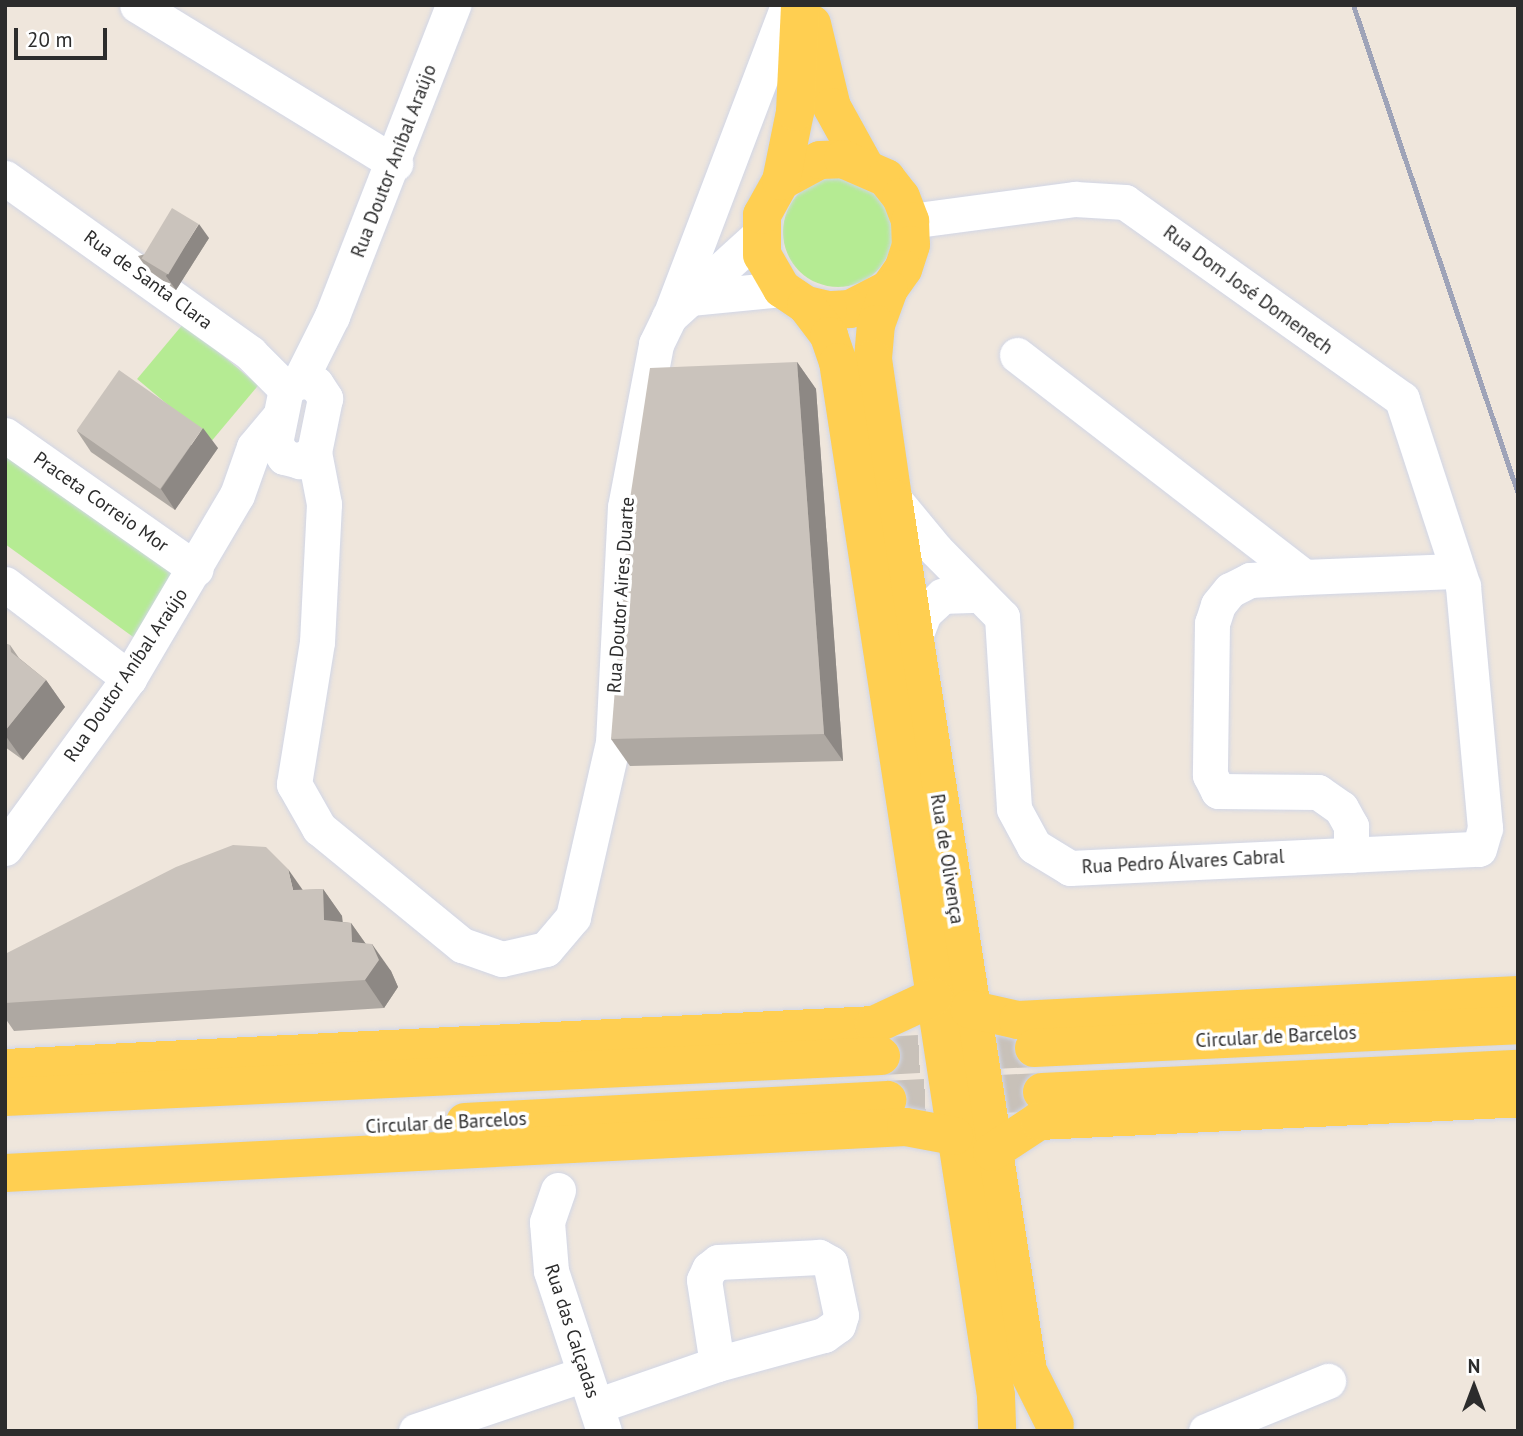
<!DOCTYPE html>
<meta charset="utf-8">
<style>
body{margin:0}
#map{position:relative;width:1523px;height:1436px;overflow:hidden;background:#efe6dc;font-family:"PT Sans",sans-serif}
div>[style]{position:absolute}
.green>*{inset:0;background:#b5eb93;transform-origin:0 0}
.round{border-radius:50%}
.major-tunnel>*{height:38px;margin-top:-19px;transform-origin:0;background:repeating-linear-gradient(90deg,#c8c1b9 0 38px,transparent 0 57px)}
.roads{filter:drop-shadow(0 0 2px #d1d6e6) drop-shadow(0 0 2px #d1d6e6)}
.minor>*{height:35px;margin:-17.5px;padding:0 17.5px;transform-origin:17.5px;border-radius:17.5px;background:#fff}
.major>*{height:38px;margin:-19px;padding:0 19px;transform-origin:19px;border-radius:19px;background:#ffcf51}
.rail>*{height:5px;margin:-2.5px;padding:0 2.5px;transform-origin:2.5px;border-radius:2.5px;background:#9ea3b8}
.wall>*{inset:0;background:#aea8a2}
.shaded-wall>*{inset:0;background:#8d8884}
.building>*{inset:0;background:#cac3bc;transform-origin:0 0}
span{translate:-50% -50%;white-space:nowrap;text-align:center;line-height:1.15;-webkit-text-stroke:7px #fff;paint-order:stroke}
.street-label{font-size:19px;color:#2c2c2c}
.frame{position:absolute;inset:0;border:7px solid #2c2c2c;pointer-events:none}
.north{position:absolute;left:1439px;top:1352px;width:70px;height:70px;-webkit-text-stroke:5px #fff;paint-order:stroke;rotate:0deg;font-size:19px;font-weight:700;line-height:28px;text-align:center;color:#2c2c2c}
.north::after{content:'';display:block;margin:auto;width:24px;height:32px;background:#2c2c2c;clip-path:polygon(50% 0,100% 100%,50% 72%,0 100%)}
.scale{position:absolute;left:14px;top:28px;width:93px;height:32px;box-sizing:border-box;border:4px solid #2c2c2c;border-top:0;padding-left:9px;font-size:21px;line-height:24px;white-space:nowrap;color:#2c2c2c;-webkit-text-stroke:5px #fff;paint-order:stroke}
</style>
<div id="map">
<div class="green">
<i class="round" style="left:783px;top:177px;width:110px;height:110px"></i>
<i style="left:184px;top:323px;width:97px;height:73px;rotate:40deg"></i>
<i style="clip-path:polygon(5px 434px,196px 569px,147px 647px,5px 544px)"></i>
</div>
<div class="major-tunnel">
<i style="left:881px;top:1056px;width:153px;rotate:-3deg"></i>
<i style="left:887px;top:1100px;width:155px;rotate:-3deg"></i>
</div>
<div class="roads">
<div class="minor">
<i style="left:137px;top:5px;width:303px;rotate:31.5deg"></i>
<i style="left:5px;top:178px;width:301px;rotate:35.5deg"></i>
<i style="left:250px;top:353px;width:51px;rotate:45deg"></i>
<i style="left:690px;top:298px;width:92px;rotate:-5.6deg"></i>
<i style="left:670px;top:316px;width:333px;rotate:-69.2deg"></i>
<i style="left:1017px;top:355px;width:363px;rotate:37.7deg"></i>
<i style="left:1304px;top:577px;width:151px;rotate:-2.3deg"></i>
<i style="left:300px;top:380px;width:16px;rotate:14deg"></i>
<i style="left:316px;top:384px;width:17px;rotate:57deg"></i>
<i style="left:325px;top:398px;width:55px;rotate:101.5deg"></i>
<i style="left:314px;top:452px;width:17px;rotate:147deg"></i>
<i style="left:300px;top:461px;width:16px;rotate:-166deg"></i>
<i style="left:284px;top:457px;width:17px;rotate:-123deg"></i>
<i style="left:275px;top:443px;width:55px;rotate:-78.5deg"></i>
<i style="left:286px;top:389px;width:17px;rotate:-33deg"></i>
<i style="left:300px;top:380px;width:72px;rotate:-63.4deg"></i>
<i style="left:332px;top:316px;width:334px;rotate:-68.7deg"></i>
<i style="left:5px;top:435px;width:233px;rotate:35.1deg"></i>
<i style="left:314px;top:452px;width:53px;rotate:79.1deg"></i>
<i style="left:324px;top:504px;width:138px;rotate:92.9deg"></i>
<i style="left:317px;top:642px;width:144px;rotate:99.2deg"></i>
<i style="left:294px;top:784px;width:51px;rotate:60.4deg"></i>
<i style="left:319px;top:828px;width:185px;rotate:39.3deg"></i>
<i style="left:462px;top:945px;width:42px;rotate:19.3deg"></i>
<i style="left:502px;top:959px;width:45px;rotate:-12.8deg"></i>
<i style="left:546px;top:949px;width:42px;rotate:-49.8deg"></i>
<i style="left:573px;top:917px;width:179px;rotate:-77.1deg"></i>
<i style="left:613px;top:743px;width:236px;rotate:-87.1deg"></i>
<i style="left:625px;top:507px;width:166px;rotate:-79.2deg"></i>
<i style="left:656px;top:344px;width:30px;rotate:-64deg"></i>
<i style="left:669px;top:317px;width:122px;rotate:-42.3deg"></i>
<i style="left:893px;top:498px;width:67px;rotate:50.4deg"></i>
<i style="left:936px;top:550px;width:94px;rotate:45.4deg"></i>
<i style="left:1002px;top:617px;width:192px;rotate:86.4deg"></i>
<i style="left:1014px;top:809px;width:42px;rotate:61.6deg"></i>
<i style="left:1034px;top:846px;width:42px;rotate:31.4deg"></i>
<i style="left:1070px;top:868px;width:409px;rotate:-2.7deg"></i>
<i style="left:1479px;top:849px;width:22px;rotate:-74deg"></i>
<i style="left:1485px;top:828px;width:243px;rotate:-95.2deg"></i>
<i style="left:1463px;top:586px;width:197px;rotate:-108.1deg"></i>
<i style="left:1402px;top:399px;width:340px;rotate:-144.6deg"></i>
<i style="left:1125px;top:202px;width:50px;rotate:-176.6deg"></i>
<i style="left:1075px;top:199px;width:166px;rotate:172.4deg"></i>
<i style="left:1304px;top:577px;width:54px;rotate:176.8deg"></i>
<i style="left:1250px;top:580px;width:22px;rotate:153deg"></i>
<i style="left:1230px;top:590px;width:19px;rotate:129deg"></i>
<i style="left:1218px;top:605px;width:19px;rotate:108deg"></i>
<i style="left:1212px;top:623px;width:152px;rotate:90.8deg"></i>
<i style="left:1210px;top:775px;width:18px;rotate:63deg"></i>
<i style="left:1218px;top:791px;width:100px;rotate:0.6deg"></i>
<i style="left:1318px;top:792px;width:28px;rotate:35deg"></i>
<i style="left:1341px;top:808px;width:21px;rotate:61deg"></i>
<i style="left:1351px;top:826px;width:29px;rotate:90deg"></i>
<i style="left:5px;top:584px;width:156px;rotate:37.2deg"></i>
<i style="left:914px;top:639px;width:28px;rotate:-69deg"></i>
<i style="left:924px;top:613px;width:25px;rotate:-43deg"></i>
<i style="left:942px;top:596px;width:35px;rotate:-2deg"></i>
<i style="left:5px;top:848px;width:210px;rotate:-53.9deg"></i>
<i style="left:129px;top:678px;width:212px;rotate:-59.5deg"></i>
<i style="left:237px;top:495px;width:51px;rotate:-70.5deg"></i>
<i style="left:254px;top:447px;width:40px;rotate:-50deg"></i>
<i style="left:558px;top:1190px;width:34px;rotate:109deg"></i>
<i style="left:547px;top:1222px;width:49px;rotate:85.3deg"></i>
<i style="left:551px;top:1271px;width:169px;rotate:71.7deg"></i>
<i style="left:596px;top:1406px;width:128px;rotate:-19.1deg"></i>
<i style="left:717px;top:1364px;width:111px;rotate:-15.2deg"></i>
<i style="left:824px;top:1335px;width:17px;rotate:-36deg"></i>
<i style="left:838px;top:1325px;width:10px;rotate:-73deg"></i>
<i style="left:841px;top:1315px;width:53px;rotate:-101.9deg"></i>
<i style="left:830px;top:1263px;width:13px;rotate:-151deg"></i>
<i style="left:819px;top:1257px;width:101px;rotate:177.2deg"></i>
<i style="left:718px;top:1262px;width:11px;rotate:142deg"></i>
<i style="left:709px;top:1269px;width:12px;rotate:114deg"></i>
<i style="left:704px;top:1280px;width:85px;rotate:81.2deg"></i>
<i style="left:416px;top:1431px;width:177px;rotate:-18.7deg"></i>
<i style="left:1206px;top:1431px;width:132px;rotate:-22.3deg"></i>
</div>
<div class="major">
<i style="left:812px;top:24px;width:85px;rotate:76.5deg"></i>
<i style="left:832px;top:107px;width:66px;rotate:61.1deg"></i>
<i style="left:781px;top:181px;width:44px;rotate:-28.3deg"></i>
<i style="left:820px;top:160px;width:23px;rotate:-2deg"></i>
<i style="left:843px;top:159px;width:47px;rotate:23.8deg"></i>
<i style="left:886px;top:178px;width:24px;rotate:52deg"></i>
<i style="left:901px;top:197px;width:26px;rotate:69deg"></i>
<i style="left:910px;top:221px;width:24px;rotate:88deg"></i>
<i style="left:911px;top:245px;width:25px;rotate:108deg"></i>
<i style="left:903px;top:269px;width:24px;rotate:125deg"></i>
<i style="left:889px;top:289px;width:44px;rotate:152.9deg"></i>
<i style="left:850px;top:309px;width:22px;rotate:177deg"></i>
<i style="left:828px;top:310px;width:23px;rotate:-167deg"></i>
<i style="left:806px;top:305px;width:29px;rotate:-146deg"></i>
<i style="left:782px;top:289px;width:39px;rotate:-120deg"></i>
<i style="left:762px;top:255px;width:40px;rotate:-90deg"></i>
<i style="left:762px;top:215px;width:39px;rotate:-61deg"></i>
<i style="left:781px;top:181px;width:70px;rotate:-78.5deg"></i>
<i style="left:795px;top:112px;width:107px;rotate:-87.3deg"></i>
<i style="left:889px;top:289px;width:37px;rotate:110deg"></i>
<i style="left:876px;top:324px;width:35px;rotate:95deg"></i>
<i style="left:873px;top:359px;width:140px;rotate:81.8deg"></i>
<i style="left:893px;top:498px;width:883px;rotate:81.21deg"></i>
<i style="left:1028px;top:1371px;width:60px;rotate:63.4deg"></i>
<i style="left:806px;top:305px;width:39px;rotate:53deg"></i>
<i style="left:829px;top:336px;width:28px;rotate:71deg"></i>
<i style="left:838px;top:362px;width:1046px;rotate:81.31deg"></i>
<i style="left:996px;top:1396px;width:35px;rotate:88deg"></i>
<i style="left:969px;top:1009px;width:50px;rotate:12.7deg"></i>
<i style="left:1018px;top:1020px;width:501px;rotate:-2.86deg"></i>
<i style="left:1034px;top:1048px;width:485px;rotate:-2.7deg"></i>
<i style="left:5px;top:1068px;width:870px;rotate:-2.83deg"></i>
<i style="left:874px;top:1025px;width:66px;rotate:-25deg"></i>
<i style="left:1042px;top:1092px;width:477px;rotate:-2.8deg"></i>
<i style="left:5px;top:1097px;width:877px;rotate:-2.68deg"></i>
<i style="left:465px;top:1122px;width:423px;rotate:-3deg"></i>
<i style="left:992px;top:1152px;width:56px;rotate:-33.4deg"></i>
<i style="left:1039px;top:1121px;width:480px;rotate:-2.7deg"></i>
<i style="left:5px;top:1173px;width:902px;rotate:-2.92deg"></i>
<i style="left:906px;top:1127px;width:49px;rotate:10.6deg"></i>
</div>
</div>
<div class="rail">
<i style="left:1353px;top:5px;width:516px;rotate:71.35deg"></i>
</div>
<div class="wall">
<i style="clip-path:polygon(209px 238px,176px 290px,148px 270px,138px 256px)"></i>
<i style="clip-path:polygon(797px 362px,816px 389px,843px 761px,630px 766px,611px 739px)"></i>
<i style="clip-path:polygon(77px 431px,218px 448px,175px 510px,91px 452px)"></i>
<i style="clip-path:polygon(5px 644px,10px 645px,19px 658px,46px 680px,65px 707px,23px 760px,5px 747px)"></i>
<i style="clip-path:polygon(323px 889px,342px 916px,343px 922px,351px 923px,366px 944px,391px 971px,398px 987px,384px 1008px,14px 1031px,5px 1018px,5px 954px,303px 890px)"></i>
</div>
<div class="shaded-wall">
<i style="clip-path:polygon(199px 224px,209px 238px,176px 290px,166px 276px)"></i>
<i style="clip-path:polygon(797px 362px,816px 389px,843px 761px,824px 734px)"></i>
<i style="clip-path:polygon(203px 428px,218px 448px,175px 510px,161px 489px)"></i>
<i style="clip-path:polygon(46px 680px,65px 707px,23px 760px,5px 735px,5px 731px)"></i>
<i style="clip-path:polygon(288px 869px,307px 896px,293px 890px)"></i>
<i style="clip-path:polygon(323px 889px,342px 916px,343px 947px,324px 920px)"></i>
<i style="clip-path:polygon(351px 923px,370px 950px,352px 942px)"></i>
<i style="clip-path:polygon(372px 944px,391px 971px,398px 987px,384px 1008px,365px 980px)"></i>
</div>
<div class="building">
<i style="left:172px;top:208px;width:31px;height:59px;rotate:31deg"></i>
<i style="clip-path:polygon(797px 362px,824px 734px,611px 739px,630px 499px,650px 368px)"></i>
<i style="left:119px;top:370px;width:102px;height:74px;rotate:35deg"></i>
<i style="clip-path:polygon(5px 644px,10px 645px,11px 652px,46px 680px,5px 731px)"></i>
<i style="clip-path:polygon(233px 845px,266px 847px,288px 869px,293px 890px,323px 889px,324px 920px,351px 923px,352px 942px,372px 944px,379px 960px,365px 980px,5px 1003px,5px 954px,176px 867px)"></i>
</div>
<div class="street-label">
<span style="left:394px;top:161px;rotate:-69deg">Rua Doutor Aníbal Araújo</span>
<span style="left:148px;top:280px;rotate:36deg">Rua de Santa Clara</span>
<span style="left:1248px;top:290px;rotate:36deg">Rua Dom José Domenech</span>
<span style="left:101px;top:502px;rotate:35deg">Praceta Correio Mor</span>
<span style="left:621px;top:595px;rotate:-86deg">Rua Doutor Aires Duarte</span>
<span style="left:126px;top:675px;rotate:-56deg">Rua Doutor Aníbal Araújo</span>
<span style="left:947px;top:859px;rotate:81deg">Rua de Olivença</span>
<span style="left:1183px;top:862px;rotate:-3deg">Rua Pedro Álvares Cabral</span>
<span style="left:1276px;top:1037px;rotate:-3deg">Circular de Barcelos</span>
<span style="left:446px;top:1123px;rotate:-3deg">Circular de Barcelos</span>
<span style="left:572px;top:1331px;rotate:72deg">Rua das Calçadas</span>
</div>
<div class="frame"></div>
<div class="north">N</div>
<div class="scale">20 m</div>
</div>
